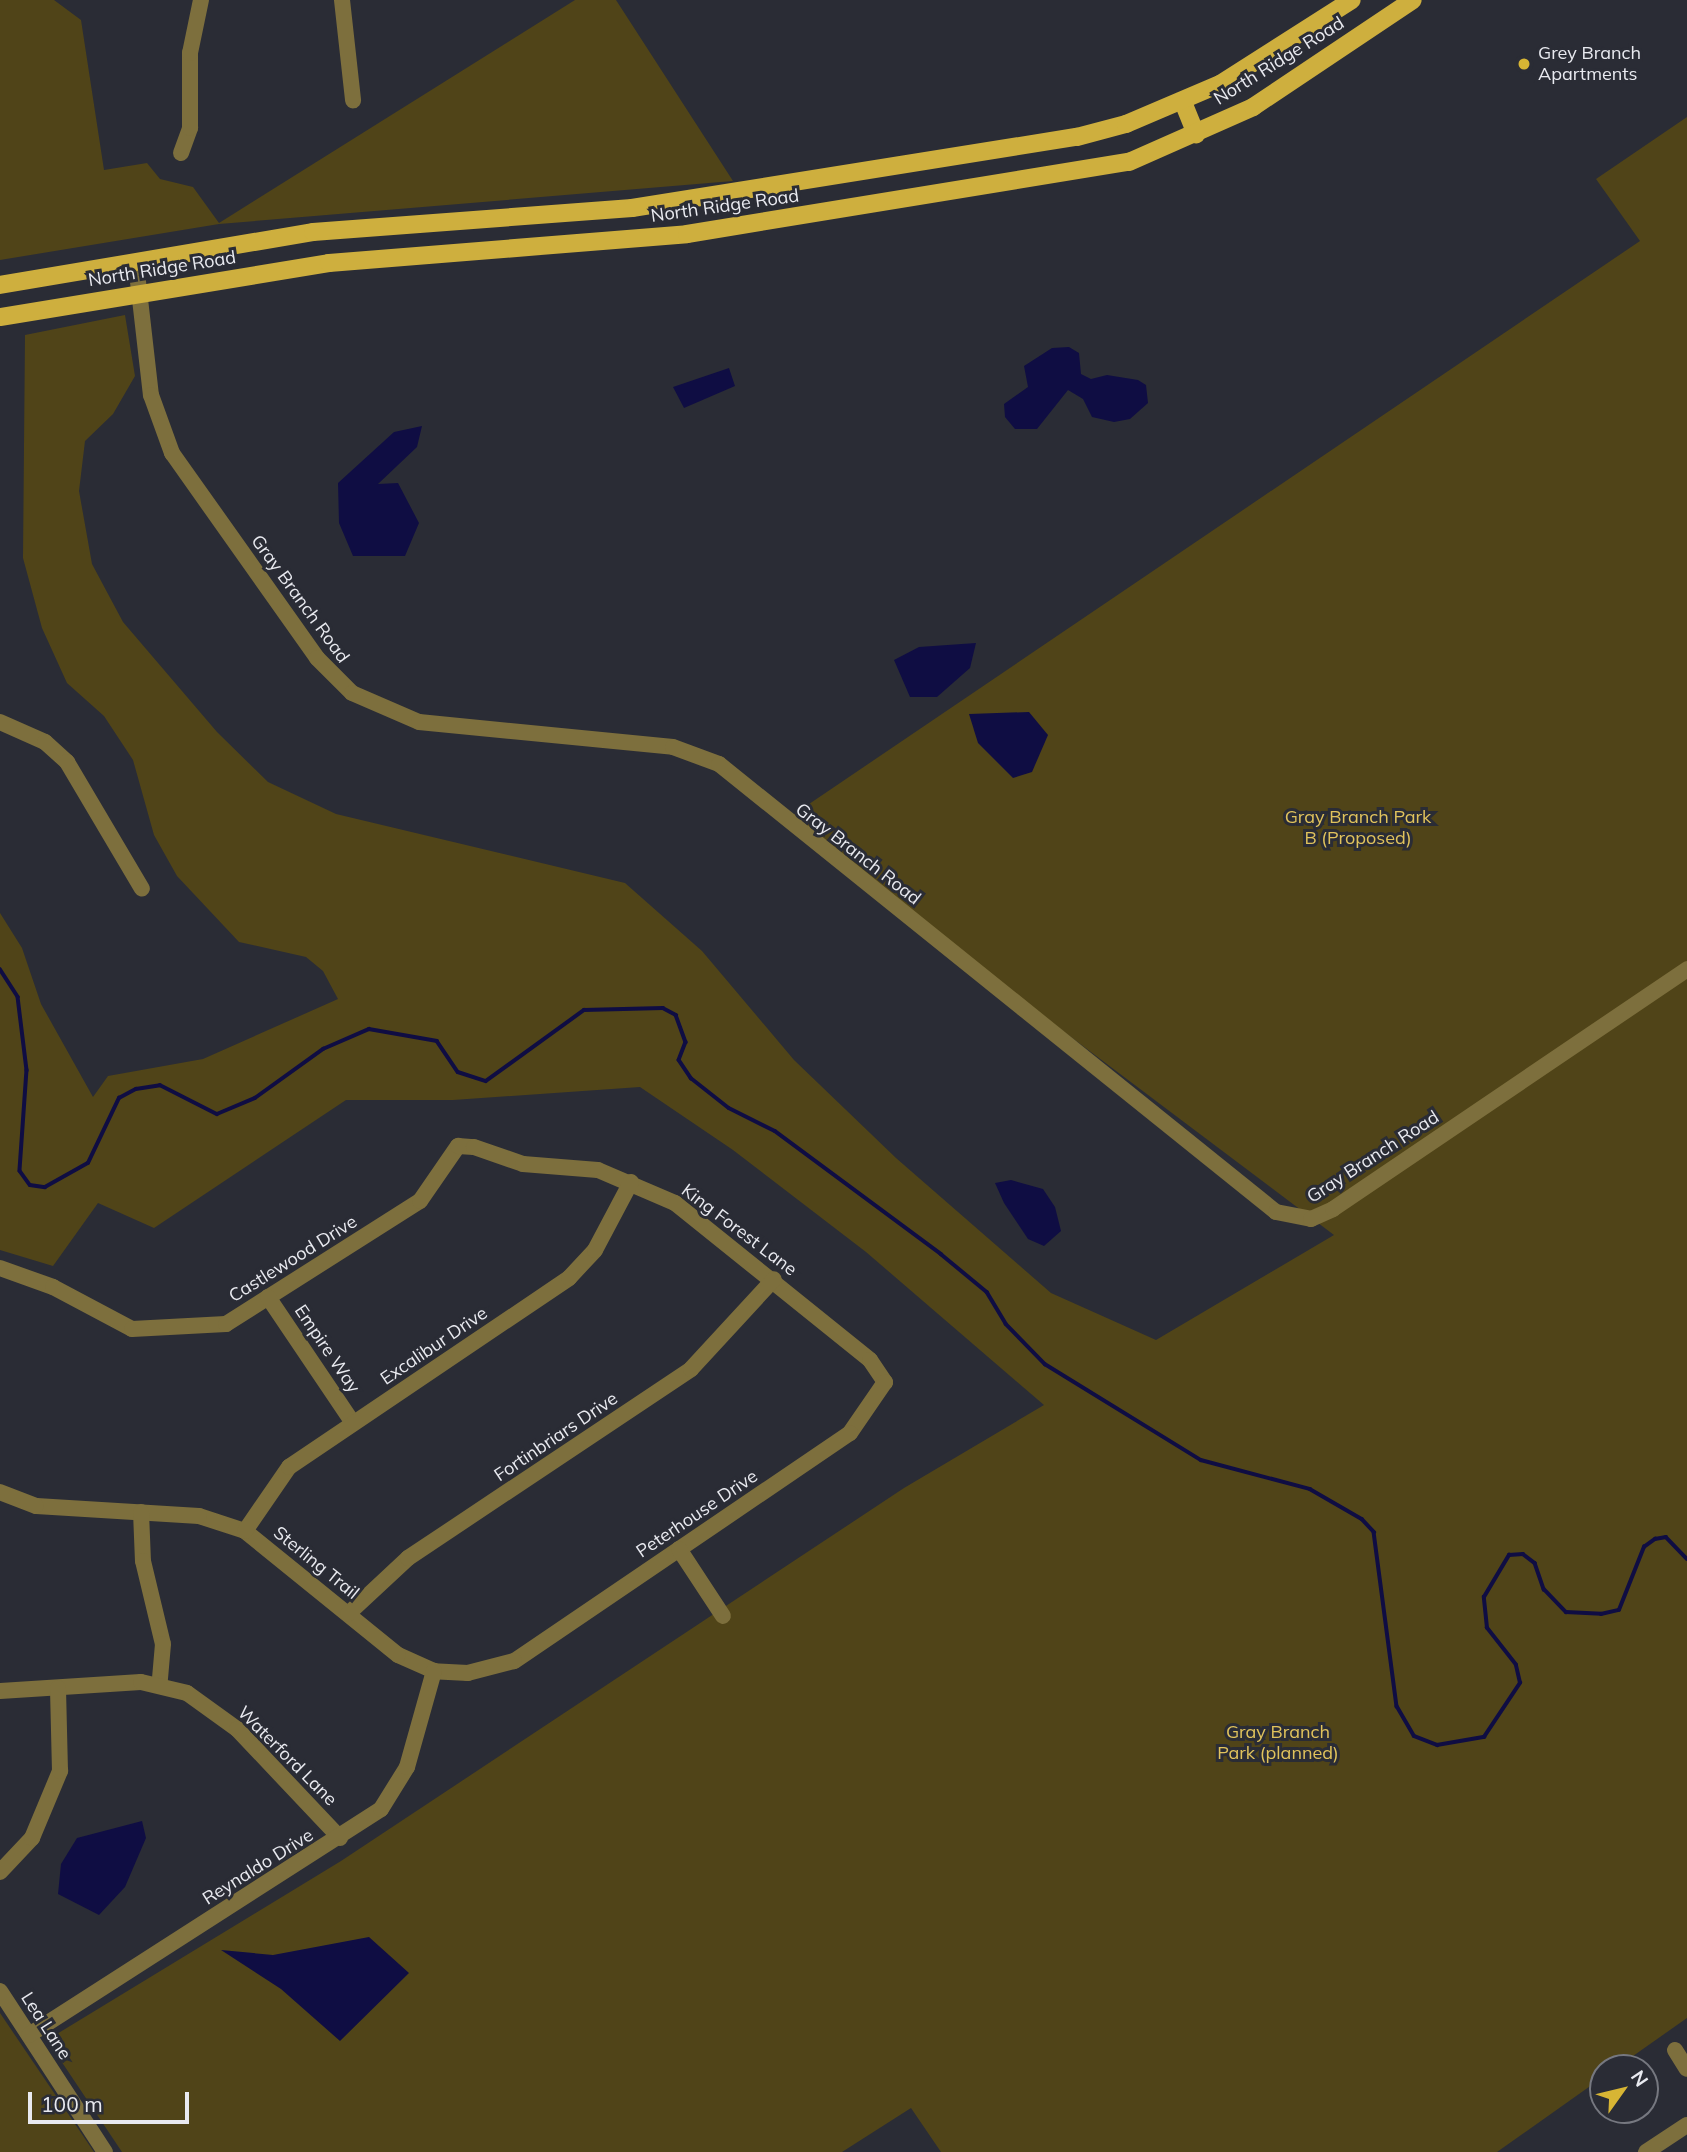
<!DOCTYPE html>
<style>
body{margin:0}
#map{position:relative;width:1687px;height:2152px;overflow:hidden;background:#2a2c35;font-family:Mulish,sans-serif}
div>[style]{position:absolute}
.green>*{inset:0;background:#504418}
.water>*{inset:0;background:#0f0d43}
.stream>*{height:3.5px;margin:-1.75px;padding:0 1.75px;transform-origin:1.75px;border-radius:1.75px;background:#0f0d43}
.minor>*{height:16px;margin:-8px;padding:0 8px;transform-origin:8px;border-radius:8px;background:#7d6f3d}
.major>*{height:18px;margin:-9px;padding:0 9px;transform-origin:9px;border-radius:9px;background:#ceaf3e}
.dots>*{width:19px;height:19px;translate:-50% -50%;box-sizing:border-box;border:4px solid #2a2c35;border-radius:50%}
span{translate:-50% -50%;white-space:nowrap;text-align:center;line-height:1.15;-webkit-text-stroke:6px #2a2c35;paint-order:stroke}
.poi-label{font-size:18px;color:#e9eaf0}
.left{translate:0 -50%;text-align:left}
.street-label{font-size:18px;color:#e9eaf0}
.park-label{font-size:18px;color:#e1c35c}
.north{position:absolute;left:1589px;top:2054px;width:70px;height:70px;box-sizing:border-box;background:#2a2c35;border:2px solid #767880;border-radius:50%;rotate:56deg;font-size:19px;font-weight:700;line-height:28px;text-align:center;color:#e9eaf0}
.north::after{content:'';display:block;margin:auto;width:24px;height:32px;background:#d7b534;clip-path:polygon(50% 0,100% 100%,50% 72%,0 100%)}
.scale{position:absolute;left:28px;top:2092px;width:161px;height:32px;box-sizing:border-box;border:4px solid #e9eaf0;border-top:0;padding-left:9px;font-size:21px;line-height:24px;white-space:nowrap;color:#e9eaf0;-webkit-text-stroke:5px #2a2c35;paint-order:stroke}
</style>
<div id="map">
<div class="green">
<i style="clip-path:polygon(0 0,54px 0,81px 20px,104px 170px,147px 163px,160px 179px,193px 187px,219px 223px,575px 0,616px 0,733px 181px,219px 224px,0 260px)"></i>
<i style="clip-path:polygon(1687px 117px,1687px 2018px,1616px 2068px,1603px 2068px,1603px 2077px,1497px 2152px,941px 2152px,911px 2108px,842px 2152px,122px 2152px,47px 2040px,341px 1861px,904px 1488px,1044px 1405px,866px 1252px,733px 1150px,640px 1087px,453px 1100px,346px 1100px,154px 1228px,98px 1203px,53px 1266px,0 1250px,0 913px,22px 948px,41px 1004px,93px 1097px,108px 1076px,203px 1059px,338px 999px,323px 971px,306px 957px,239px 942px,177px 876px,154px 835px,133px 760px,104px 716px,67px 683px,42px 628px,23px 558px,25px 335px,125px 315px,135px 376px,113px 414px,85px 441px,79px 491px,92px 564px,123px 622px,217px 732px,268px 782px,336px 814px,625px 883px,702px 951px,794px 1060px,896px 1158px,1051px 1293px,1156px 1340px,1334px 1235px,784px 821px,1640px 241px,1596px 179px)"></i>
<i style="clip-path:polygon(0 2013px,94px 2152px,0 2152px)"></i>
</div>
<div class="water">
<i style="clip-path:polygon(1069px 347px,1079px 353px,1081px 374px,1091px 379px,1107px 375px,1138px 380px,1146px 385px,1148px 403px,1130px 419px,1114px 422px,1092px 417px,1083px 399px,1068px 390px,1037px 429px,1015px 429px,1005px 417px,1004px 404px,1028px 387px,1024px 366px,1052px 348px)"></i>
<i style="clip-path:polygon(729px 368px,735px 386px,684px 408px,673px 387px)"></i>
<i style="clip-path:polygon(422px 426px,417px 447px,378px 484px,398px 483px,419px 523px,405px 556px,353px 556px,339px 523px,338px 483px,394px 432px)"></i>
<i style="clip-path:polygon(976px 643px,970px 668px,937px 697px,910px 697px,894px 660px,919px 647px)"></i>
<i style="clip-path:polygon(1029px 712px,1048px 735px,1032px 772px,1013px 778px,978px 743px,969px 714px)"></i>
<i style="clip-path:polygon(1011px 1180px,1043px 1189px,1055px 1207px,1061px 1231px,1044px 1246px,1028px 1239px,1004px 1203px,995px 1183px)"></i>
<i style="clip-path:polygon(142px 1821px,146px 1838px,125px 1887px,99px 1915px,58px 1894px,61px 1864px,77px 1838px)"></i>
<i style="clip-path:polygon(369px 1937px,409px 1973px,340px 2041px,281px 1989px,221px 1950px,273px 1955px)"></i>
</div>
<div class="stream">
<i style="left:0;top:969px;width:33px;rotate:57deg"></i>
<i style="left:18px;top:997px;width:74px;rotate:83deg"></i>
<i style="left:27px;top:1070px;width:101px;rotate:94deg"></i>
<i style="left:20px;top:1171px;width:17px;rotate:54deg"></i>
<i style="left:30px;top:1185px;width:15px;rotate:8deg"></i>
<i style="left:45px;top:1187px;width:49px;rotate:-29.2deg"></i>
<i style="left:88px;top:1163px;width:72px;rotate:-64.5deg"></i>
<i style="left:119px;top:1098px;width:19px;rotate:-28deg"></i>
<i style="left:136px;top:1089px;width:24px;rotate:-9deg"></i>
<i style="left:160px;top:1085px;width:64px;rotate:27deg"></i>
<i style="left:217px;top:1114px;width:41px;rotate:-22.8deg"></i>
<i style="left:255px;top:1098px;width:84px;rotate:-35.8deg"></i>
<i style="left:323px;top:1049px;width:50px;rotate:-23.5deg"></i>
<i style="left:369px;top:1029px;width:69px;rotate:10deg"></i>
<i style="left:437px;top:1041px;width:37px;rotate:56deg"></i>
<i style="left:458px;top:1072px;width:29px;rotate:18deg"></i>
<i style="left:486px;top:1081px;width:121px;rotate:-35.9deg"></i>
<i style="left:584px;top:1010px;width:79px;rotate:-1.5deg"></i>
<i style="left:663px;top:1008px;width:15px;rotate:28deg"></i>
<i style="left:676px;top:1015px;width:29px;rotate:70deg"></i>
<i style="left:686px;top:1042px;width:19px;rotate:111deg"></i>
<i style="left:679px;top:1060px;width:22px;rotate:56deg"></i>
<i style="left:691px;top:1078px;width:48px;rotate:38.3deg"></i>
<i style="left:729px;top:1108px;width:51px;rotate:26.6deg"></i>
<i style="left:775px;top:1131px;width:207px;rotate:36.5deg"></i>
<i style="left:941px;top:1254px;width:60px;rotate:39.6deg"></i>
<i style="left:987px;top:1292px;width:37px;rotate:59deg"></i>
<i style="left:1006px;top:1324px;width:56px;rotate:45.7deg"></i>
<i style="left:1045px;top:1364px;width:183px;rotate:31.6deg"></i>
<i style="left:1201px;top:1460px;width:113px;rotate:14.9deg"></i>
<i style="left:1310px;top:1489px;width:60px;rotate:30deg"></i>
<i style="left:1362px;top:1519px;width:18px;rotate:47deg"></i>
<i style="left:1374px;top:1532px;width:176px;rotate:82.5deg"></i>
<i style="left:1397px;top:1706px;width:34px;rotate:60deg"></i>
<i style="left:1414px;top:1736px;width:25px;rotate:21deg"></i>
<i style="left:1437px;top:1745px;width:48px;rotate:-9.7deg"></i>
<i style="left:1484px;top:1737px;width:65px;rotate:-56.3deg"></i>
<i style="left:1520px;top:1683px;width:18px;rotate:-103deg"></i>
<i style="left:1516px;top:1665px;width:47px;rotate:-128.1deg"></i>
<i style="left:1487px;top:1628px;width:31px;rotate:-96deg"></i>
<i style="left:1484px;top:1597px;width:49px;rotate:-59.2deg"></i>
<i style="left:1509px;top:1555px;width:14px;rotate:-4deg"></i>
<i style="left:1523px;top:1554px;width:15px;rotate:37deg"></i>
<i style="left:1535px;top:1563px;width:28px;rotate:71deg"></i>
<i style="left:1544px;top:1589px;width:32px;rotate:46deg"></i>
<i style="left:1566px;top:1612px;width:35px;rotate:3deg"></i>
<i style="left:1601px;top:1614px;width:18px;rotate:-13deg"></i>
<i style="left:1619px;top:1610px;width:68px;rotate:-68.4deg"></i>
<i style="left:1644px;top:1547px;width:14px;rotate:-36deg"></i>
<i style="left:1655px;top:1539px;width:11px;rotate:-10deg"></i>
<i style="left:1666px;top:1537px;width:30px;rotate:46deg"></i>
</div>
<div class="minor">
<i style="left:342px;top:0;width:101px;rotate:83.7deg"></i>
<i style="left:181px;top:153px;width:27px;rotate:-70deg"></i>
<i style="left:190px;top:128px;width:75px;rotate:-90deg"></i>
<i style="left:190px;top:53px;width:54px;rotate:-78.3deg"></i>
<i style="left:136px;top:264px;width:132px;rotate:83.5deg"></i>
<i style="left:151px;top:395px;width:62px;rotate:70.1deg"></i>
<i style="left:172px;top:453px;width:251px;rotate:54.7deg"></i>
<i style="left:317px;top:658px;width:49px;rotate:45deg"></i>
<i style="left:352px;top:693px;width:73px;rotate:23.4deg"></i>
<i style="left:419px;top:722px;width:255px;rotate:5.6deg"></i>
<i style="left:673px;top:747px;width:49px;rotate:20.3deg"></i>
<i style="left:719px;top:764px;width:715px;rotate:38.81deg"></i>
<i style="left:1276px;top:1212px;width:36px;rotate:11deg"></i>
<i style="left:1311px;top:1219px;width:24px;rotate:-24deg"></i>
<i style="left:1333px;top:1209px;width:428px;rotate:-34.1deg"></i>
<i style="left:0;top:722px;width:49px;rotate:24deg"></i>
<i style="left:45px;top:742px;width:30px;rotate:42deg"></i>
<i style="left:67px;top:762px;width:147px;rotate:59.4deg"></i>
<i style="left:0;top:1268px;width:56px;rotate:19.7deg"></i>
<i style="left:53px;top:1287px;width:89px;rotate:28deg"></i>
<i style="left:132px;top:1329px;width:94px;rotate:-3deg"></i>
<i style="left:226px;top:1324px;width:230px;rotate:-32.4deg"></i>
<i style="left:420px;top:1201px;width:67px;rotate:-55.4deg"></i>
<i style="left:458px;top:1146px;width:16px;rotate:4deg"></i>
<i style="left:474px;top:1147px;width:52px;rotate:19.1deg"></i>
<i style="left:523px;top:1164px;width:75px;rotate:4.6deg"></i>
<i style="left:598px;top:1170px;width:84px;rotate:23.2deg"></i>
<i style="left:675px;top:1203px;width:250px;rotate:38.8deg"></i>
<i style="left:870px;top:1360px;width:27px;rotate:56deg"></i>
<i style="left:885px;top:1382px;width:62px;rotate:124.5deg"></i>
<i style="left:850px;top:1433px;width:406px;rotate:145.8deg"></i>
<i style="left:514px;top:1661px;width:48px;rotate:165.4deg"></i>
<i style="left:468px;top:1673px;width:34px;rotate:-177deg"></i>
<i style="left:434px;top:1671px;width:39px;rotate:-156deg"></i>
<i style="left:398px;top:1655px;width:197px;rotate:-141deg"></i>
<i style="left:245px;top:1531px;width:48px;rotate:-161.9deg"></i>
<i style="left:199px;top:1516px;width:163px;rotate:-176.5deg"></i>
<i style="left:36px;top:1506px;width:39px;rotate:-159deg"></i>
<i style="left:268px;top:1297px;width:152px;rotate:56deg"></i>
<i style="left:141px;top:1512px;width:49px;rotate:87.7deg"></i>
<i style="left:143px;top:1561px;width:85px;rotate:76.5deg"></i>
<i style="left:163px;top:1644px;width:38px;rotate:95deg"></i>
<i style="left:245px;top:1531px;width:78px;rotate:-55.5deg"></i>
<i style="left:289px;top:1467px;width:338px;rotate:-34deg"></i>
<i style="left:569px;top:1278px;width:38px;rotate:-47deg"></i>
<i style="left:595px;top:1250px;width:77px;rotate:-62.1deg"></i>
<i style="left:679px;top:1549px;width:80px;rotate:56.7deg"></i>
<i style="left:348px;top:1614px;width:82px;rotate:-43deg"></i>
<i style="left:408px;top:1558px;width:340px;rotate:-33.7deg"></i>
<i style="left:691px;top:1369px;width:122px;rotate:-47.3deg"></i>
<i style="left:0;top:1691px;width:141px;rotate:-3.7deg"></i>
<i style="left:141px;top:1682px;width:47px;rotate:13.4deg"></i>
<i style="left:187px;top:1693px;width:62px;rotate:35.8deg"></i>
<i style="left:237px;top:1729px;width:150px;rotate:46.6deg"></i>
<i style="left:0;top:1872px;width:47px;rotate:-46.7deg"></i>
<i style="left:32px;top:1838px;width:73px;rotate:-67.3deg"></i>
<i style="left:60px;top:1771px;width:83px;rotate:-91.4deg"></i>
<i style="left:0;top:1991px;width:192px;rotate:56.9deg"></i>
<i style="left:29px;top:2035px;width:418px;rotate:-32.7deg"></i>
<i style="left:381px;top:1809px;width:49px;rotate:-58.2deg"></i>
<i style="left:407px;top:1767px;width:100px;rotate:-74.3deg"></i>
<i style="left:1675px;top:2050px;width:22px;rotate:58deg"></i>
<i style="left:1646px;top:2152px;width:49px;rotate:-33.4deg"></i>
</div>
<div class="major">
<i style="left:1183px;top:102px;width:35px;rotate:68deg"></i>
<i style="left:0;top:285px;width:317px;rotate:-9.6deg"></i>
<i style="left:313px;top:232px;width:320px;rotate:-4.3deg"></i>
<i style="left:632px;top:208px;width:451px;rotate:-9.1deg"></i>
<i style="left:1077px;top:137px;width:51px;rotate:-14.9deg"></i>
<i style="left:1126px;top:124px;width:102px;rotate:-23.1deg"></i>
<i style="left:1220px;top:84px;width:156px;rotate:-32.5deg"></i>
<i style="left:0;top:317px;width:333px;rotate:-9.3deg"></i>
<i style="left:329px;top:263px;width:359px;rotate:-4.6deg"></i>
<i style="left:687px;top:234px;width:448px;rotate:-9.3deg"></i>
<i style="left:1129px;top:162px;width:136px;rotate:-23.9deg"></i>
<i style="left:1253px;top:107px;width:192px;rotate:-33.8deg"></i>
</div>
<div class="dots">
<i style="left:1524px;top:64px;background:#d7b534"></i>
</div>
<div class="poi-label">
<span class="left" style="left:1538px;top:64px">Grey Branch<br>Apartments</span>
</div>
<div class="street-label">
<span style="left:1279px;top:61px;rotate:-32deg">North Ridge Road</span>
<span style="left:725px;top:206px;rotate:-8deg">North Ridge Road</span>
<span style="left:162px;top:269px;rotate:-9deg">North Ridge Road</span>
<span style="left:300px;top:599px;rotate:54deg">Gray Branch Road</span>
<span style="left:858px;top:854px;rotate:38deg">Gray Branch Road</span>
<span style="left:1373px;top:1157px;rotate:-33deg">Gray Branch Road</span>
<span style="left:739px;top:1230px;rotate:37deg">King Forest Lane</span>
<span style="left:293px;top:1259px;rotate:-32deg">Castlewood Drive</span>
<span style="left:434px;top:1346px;rotate:-34deg">Excalibur Drive</span>
<span style="left:327px;top:1349px;rotate:56deg">Empire Way</span>
<span style="left:556px;top:1437px;rotate:-34deg">Fortinbriars Drive</span>
<span style="left:697px;top:1514px;rotate:-34deg">Peterhouse Drive</span>
<span style="left:316px;top:1563px;rotate:39deg">Sterling Trail</span>
<span style="left:287px;top:1756px;rotate:45deg">Waterford Lane</span>
<span style="left:258px;top:1867px;rotate:-32deg">Reynaldo Drive</span>
<span style="left:46px;top:2026px;rotate:57deg">Lea Lane</span>
</div>
<div class="park-label">
<span style="left:1358px;top:828px">Gray Branch Park<br>B (Proposed)</span>
<span style="left:1278px;top:1743px">Gray Branch<br>Park (planned)</span>
</div>
<div class="north">N</div>
<div class="scale">100 m</div>
</div>
